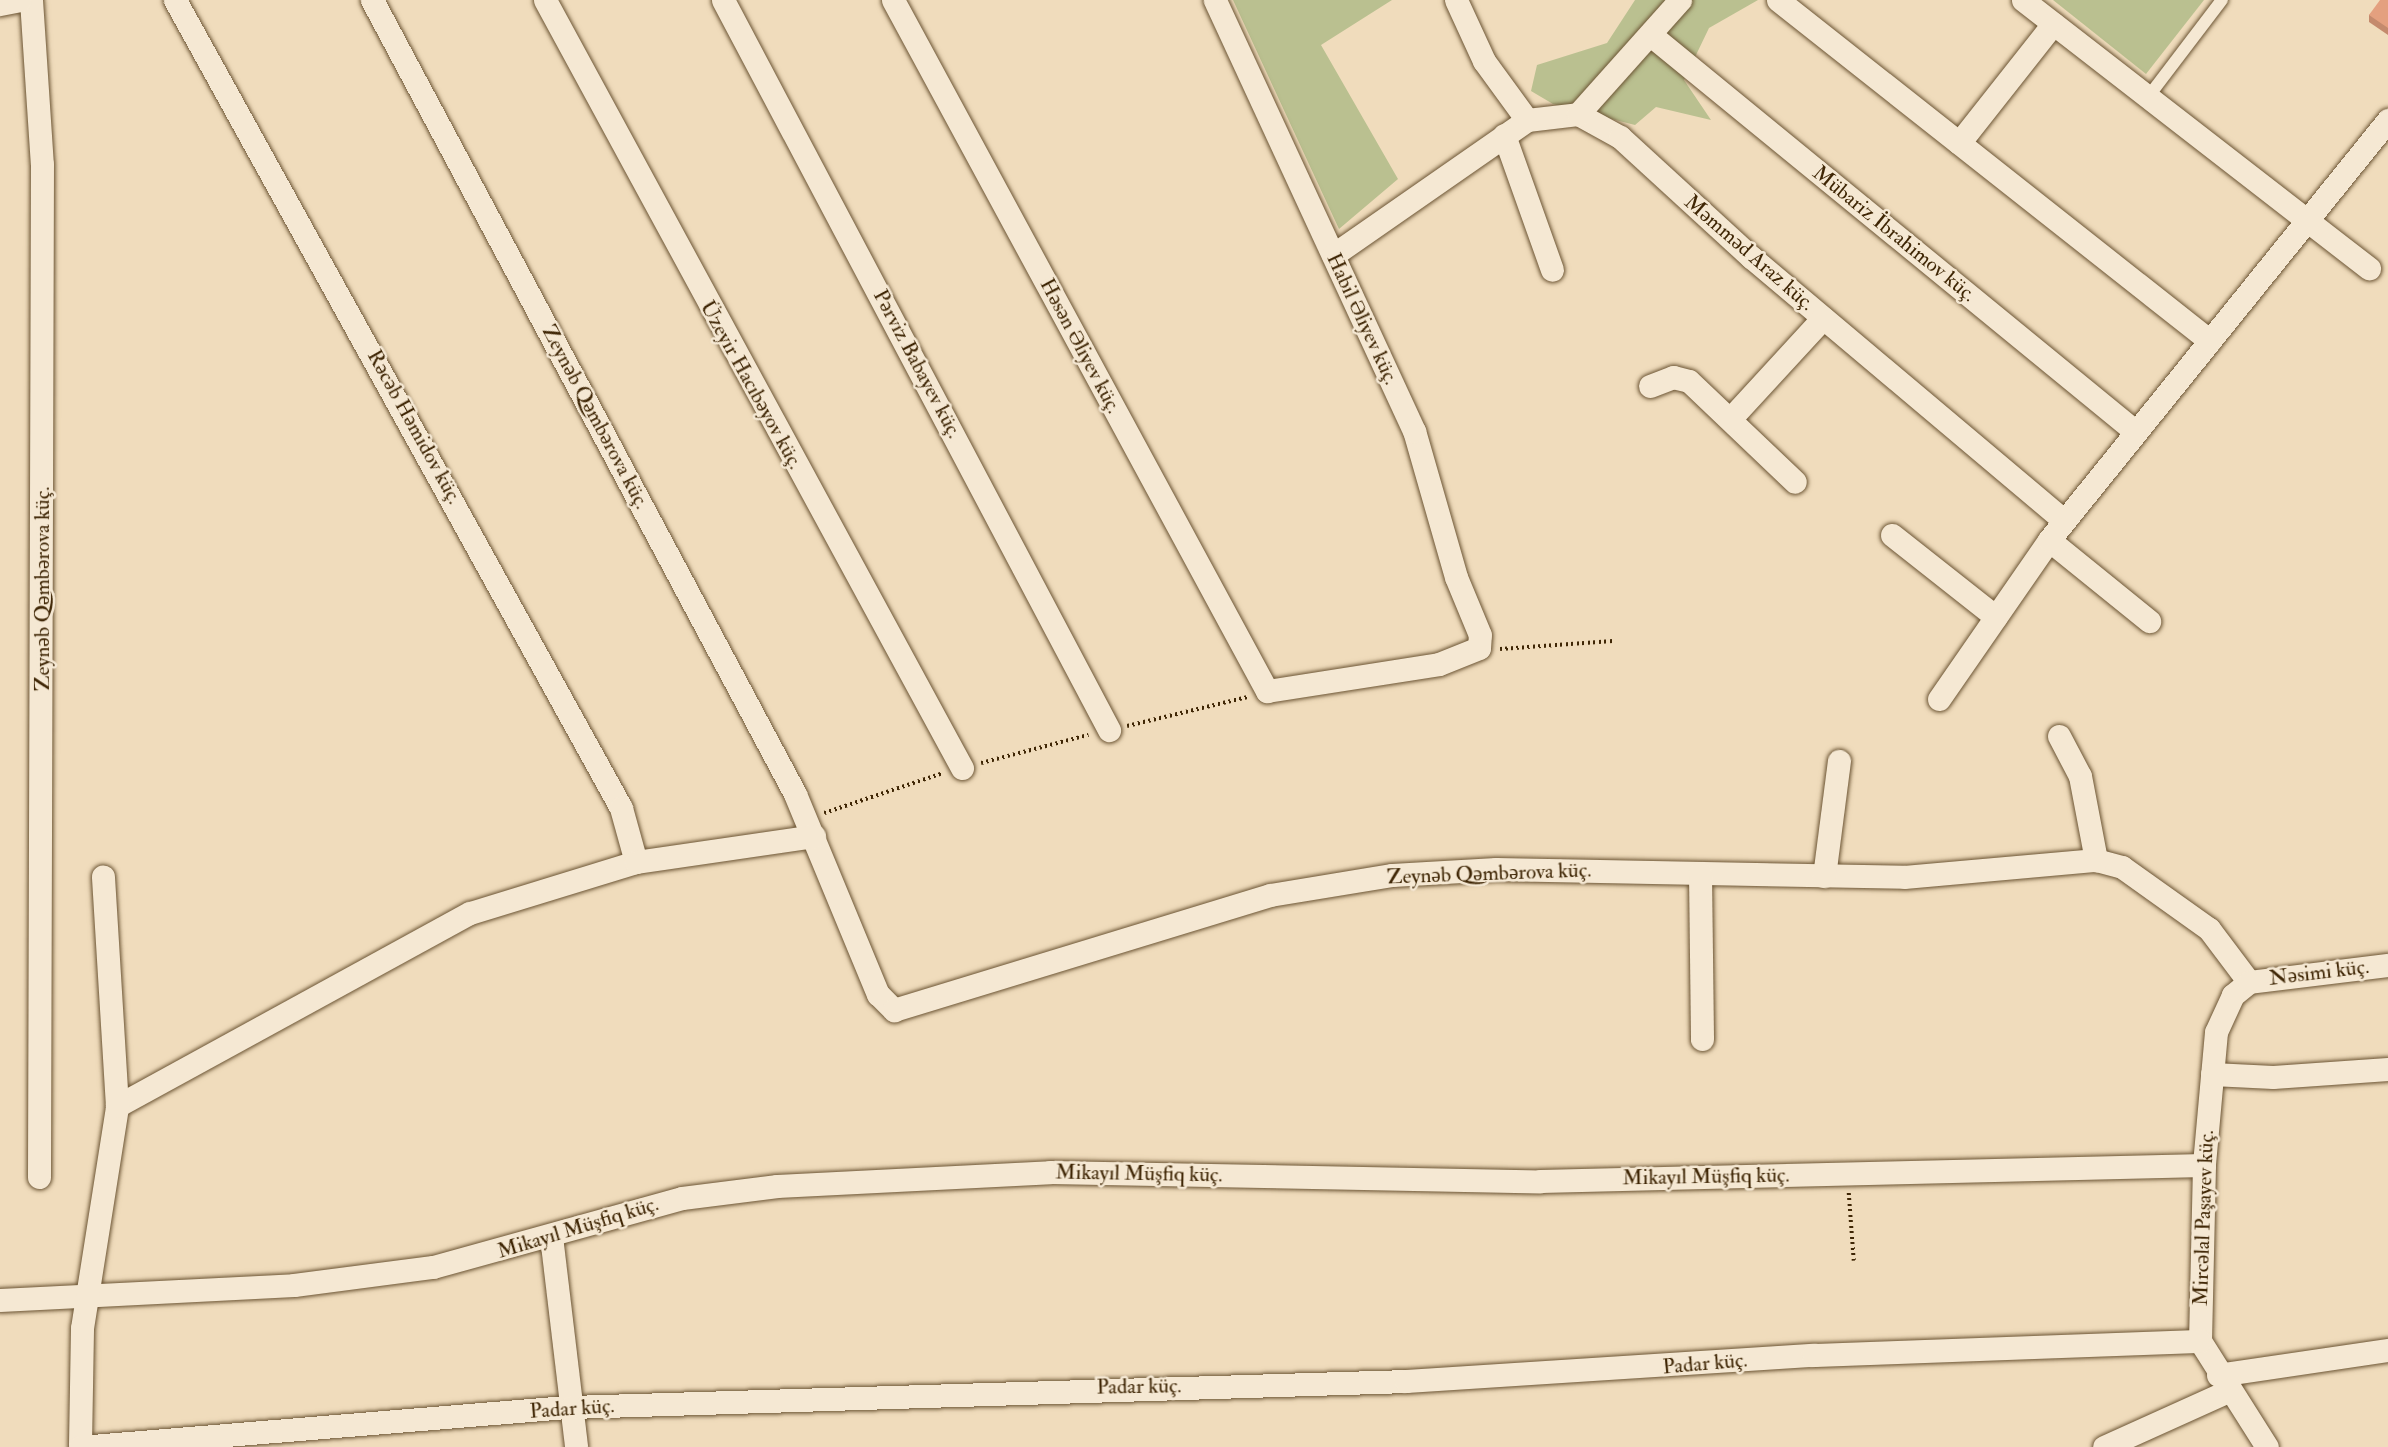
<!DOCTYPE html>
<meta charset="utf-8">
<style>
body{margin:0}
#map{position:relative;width:2388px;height:1447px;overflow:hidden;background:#f0dcbc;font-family:"IM FELL Double Pica",serif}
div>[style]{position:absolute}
.green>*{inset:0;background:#bac090}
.path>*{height:3.5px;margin-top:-1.75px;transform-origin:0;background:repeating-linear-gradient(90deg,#3f2605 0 2px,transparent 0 5.5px)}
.roads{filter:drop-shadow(0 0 2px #6b5433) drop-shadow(0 0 2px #6b5433)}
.lane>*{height:12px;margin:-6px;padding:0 6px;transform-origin:6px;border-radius:6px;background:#f5e8d3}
.street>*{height:23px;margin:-11.5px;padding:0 11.5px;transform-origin:11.5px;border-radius:11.5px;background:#f5e8d3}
.wall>*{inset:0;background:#c48a6d}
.building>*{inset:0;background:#e4a07f}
span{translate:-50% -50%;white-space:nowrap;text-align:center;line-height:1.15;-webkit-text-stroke:5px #f5e8d3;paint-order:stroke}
.street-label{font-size:21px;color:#3f2605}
</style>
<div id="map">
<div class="green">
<i style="clip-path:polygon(1233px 0,1392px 0,1321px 45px,1398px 179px,1339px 229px)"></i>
<i style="clip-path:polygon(1635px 0,1758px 0,1709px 28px,1684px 80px,1711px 120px,1656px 107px,1635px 125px,1553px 104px,1531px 91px,1537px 65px,1607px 43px)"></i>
<i style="clip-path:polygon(2053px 0,2204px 0,2146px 74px)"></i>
</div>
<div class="path">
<i style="left:1500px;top:649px;width:113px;rotate:-4deg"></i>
<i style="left:1127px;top:726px;width:124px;rotate:-13.5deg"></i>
<i style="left:981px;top:763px;width:111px;rotate:-14.7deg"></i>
<i style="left:824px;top:813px;width:126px;rotate:-18.6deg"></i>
<i style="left:1849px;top:1193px;width:68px;rotate:85.8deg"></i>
</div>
<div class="roads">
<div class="lane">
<i style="left:2148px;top:97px;width:122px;rotate:-52.7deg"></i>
</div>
<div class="street">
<i style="left:31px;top:0;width:164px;rotate:86.2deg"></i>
<i style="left:42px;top:164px;width:1013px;rotate:90.17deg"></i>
<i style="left:175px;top:0;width:923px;rotate:61.1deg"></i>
<i style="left:621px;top:808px;width:56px;rotate:74.5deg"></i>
<i style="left:372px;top:0;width:900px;rotate:61.95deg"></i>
<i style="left:795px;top:794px;width:217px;rotate:67.5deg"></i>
<i style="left:878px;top:994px;width:23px;rotate:45deg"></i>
<i style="left:894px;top:1010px;width:393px;rotate:-17deg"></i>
<i style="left:1270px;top:895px;width:124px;rotate:-9.3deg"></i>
<i style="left:1392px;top:875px;width:104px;rotate:-3.3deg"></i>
<i style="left:1496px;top:869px;width:408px;rotate:1.1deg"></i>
<i style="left:1904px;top:877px;width:193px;rotate:-5.1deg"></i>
<i style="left:2096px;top:860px;width:27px;rotate:15deg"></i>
<i style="left:2122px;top:867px;width:107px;rotate:35.5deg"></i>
<i style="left:2209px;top:929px;width:66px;rotate:53deg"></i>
<i style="left:545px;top:0;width:874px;rotate:61.5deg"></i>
<i style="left:723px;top:0;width:826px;rotate:62.13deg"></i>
<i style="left:893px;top:0;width:786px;rotate:61.58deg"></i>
<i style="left:1267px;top:691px;width:174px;rotate:-8.9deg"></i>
<i style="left:1439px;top:664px;width:43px;rotate:-21.8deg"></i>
<i style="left:1479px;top:648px;width:13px;rotate:-86deg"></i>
<i style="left:1480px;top:635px;width:63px;rotate:-112.5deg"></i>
<i style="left:1456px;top:577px;width:152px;rotate:-106deg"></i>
<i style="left:1414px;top:431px;width:475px;rotate:-114.8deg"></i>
<i style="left:1456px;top:0;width:67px;rotate:65.3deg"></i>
<i style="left:1484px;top:61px;width:73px;rotate:53.9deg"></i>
<i style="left:1527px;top:120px;width:51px;rotate:-6.7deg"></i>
<i style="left:1578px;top:114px;width:48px;rotate:28.7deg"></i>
<i style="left:1620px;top:137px;width:178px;rotate:42.5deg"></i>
<i style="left:1751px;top:257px;width:409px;rotate:40.1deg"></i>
<i style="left:1778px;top:0;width:550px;rotate:38.29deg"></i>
<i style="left:2023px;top:0;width:438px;rotate:37.8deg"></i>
<i style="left:0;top:4px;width:20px;rotate:-11deg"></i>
<i style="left:1652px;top:36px;width:625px;rotate:39.29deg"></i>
<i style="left:1578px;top:114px;width:153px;rotate:-48.2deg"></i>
<i style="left:1504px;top:135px;width:143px;rotate:70.4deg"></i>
<i style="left:1959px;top:143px;width:152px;rotate:-51.7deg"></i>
<i style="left:1333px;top:255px;width:236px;rotate:-34.8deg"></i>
<i style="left:1650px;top:386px;width:25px;rotate:-21deg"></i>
<i style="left:1673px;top:377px;width:16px;rotate:14deg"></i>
<i style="left:1689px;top:381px;width:146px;rotate:43.6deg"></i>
<i style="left:1731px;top:418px;width:136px;rotate:-47.4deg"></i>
<i style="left:1892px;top:535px;width:132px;rotate:38.3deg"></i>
<i style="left:2049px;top:540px;width:129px;rotate:39deg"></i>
<i style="left:1939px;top:699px;width:193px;rotate:-55.3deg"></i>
<i style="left:2049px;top:540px;width:540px;rotate:-51.09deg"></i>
<i style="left:2059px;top:736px;width:45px;rotate:62.3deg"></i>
<i style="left:2080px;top:776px;width:86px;rotate:79.2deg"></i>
<i style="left:1700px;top:873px;width:166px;rotate:89.3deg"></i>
<i style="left:1824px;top:876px;width:116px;rotate:-82.6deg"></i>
<i style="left:2249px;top:982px;width:21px;rotate:141deg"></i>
<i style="left:2233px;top:995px;width:41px;rotate:114.7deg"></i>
<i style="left:2216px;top:1032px;width:134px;rotate:95.2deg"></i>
<i style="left:2204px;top:1165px;width:176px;rotate:91.3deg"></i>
<i style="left:2200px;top:1341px;width:125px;rotate:57.7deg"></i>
<i style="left:2249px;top:982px;width:140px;rotate:-7deg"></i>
<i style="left:2212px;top:1074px;width:61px;rotate:2.8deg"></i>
<i style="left:2273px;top:1077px;width:115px;rotate:-4deg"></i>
<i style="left:117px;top:1106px;width:402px;rotate:-28.7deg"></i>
<i style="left:470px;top:913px;width:174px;rotate:-17.1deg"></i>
<i style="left:636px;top:862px;width:180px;rotate:-8.3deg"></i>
<i style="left:551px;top:1236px;width:212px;rotate:83.2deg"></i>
<i style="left:0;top:1300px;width:294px;rotate:-2.9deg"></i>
<i style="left:294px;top:1285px;width:140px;rotate:-7.4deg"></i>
<i style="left:433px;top:1267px;width:258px;rotate:-15.5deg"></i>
<i style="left:682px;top:1198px;width:96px;rotate:-7.2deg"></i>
<i style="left:777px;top:1186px;width:273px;rotate:-2.9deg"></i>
<i style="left:1050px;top:1172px;width:490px;rotate:1.1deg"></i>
<i style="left:1540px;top:1181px;width:664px;rotate:-1.38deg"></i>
<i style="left:2218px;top:1375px;width:172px;rotate:-8.4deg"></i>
<i style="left:80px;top:1444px;width:116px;rotate:-89deg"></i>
<i style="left:82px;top:1328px;width:225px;rotate:-81deg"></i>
<i style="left:117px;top:1106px;width:230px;rotate:-93.5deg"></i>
<i style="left:80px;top:1447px;width:493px;rotate:-4.7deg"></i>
<i style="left:571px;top:1407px;width:835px;rotate:-1.78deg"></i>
<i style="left:1406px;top:1381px;width:408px;rotate:-3.7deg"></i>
<i style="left:1813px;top:1355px;width:387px;rotate:-2.1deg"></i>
<i style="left:2104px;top:1447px;width:138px;rotate:-24.3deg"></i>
</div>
</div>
<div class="wall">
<i style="clip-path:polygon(2388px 0,2388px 35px,2369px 22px,2369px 15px)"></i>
</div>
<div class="building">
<i style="clip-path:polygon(2380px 0,2388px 0,2388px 28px,2369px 15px)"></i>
</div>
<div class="street-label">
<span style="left:1894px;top:234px;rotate:39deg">Mübariz İbrahimov küç.</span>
<span style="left:1749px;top:253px;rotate:41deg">Məmməd Araz küç.</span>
<span style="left:1362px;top:319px;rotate:65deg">Habil Əliyev küç.</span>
<span style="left:1080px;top:346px;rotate:62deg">Həsən Əliyev küç.</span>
<span style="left:917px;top:364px;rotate:62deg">Pərviz Babayev küç.</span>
<span style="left:751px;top:385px;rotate:61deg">Üzeyir Hacıbəyov küç.</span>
<span style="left:595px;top:417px;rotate:62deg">Zeynəb Qəmbərova küç.</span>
<span style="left:414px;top:427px;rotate:61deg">Rəcəb Həmidov küç.</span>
<span style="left:43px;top:589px;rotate:-90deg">Zeynəb Qəmbərova küç.</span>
<span style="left:1489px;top:874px;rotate:-2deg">Zeynəb Qəmbərova küç.</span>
<span style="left:2319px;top:973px;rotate:-7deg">Nəsimi küç.</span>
<span style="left:1139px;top:1174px;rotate:1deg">Mikayıl Müşfiq küç.</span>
<span style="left:1706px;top:1177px;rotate:-1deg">Mikayıl Müşfiq küç.</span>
<span style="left:2204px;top:1218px;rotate:-88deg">Mircəlal Paşayev küç.</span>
<span style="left:578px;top:1228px;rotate:-17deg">Mikayıl Müşfiq küç.</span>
<span style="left:1705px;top:1364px;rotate:-5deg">Padar küç.</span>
<span style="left:1139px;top:1387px;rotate:-1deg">Padar küç.</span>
<span style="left:572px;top:1409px;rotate:-4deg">Padar küç.</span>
</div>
</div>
